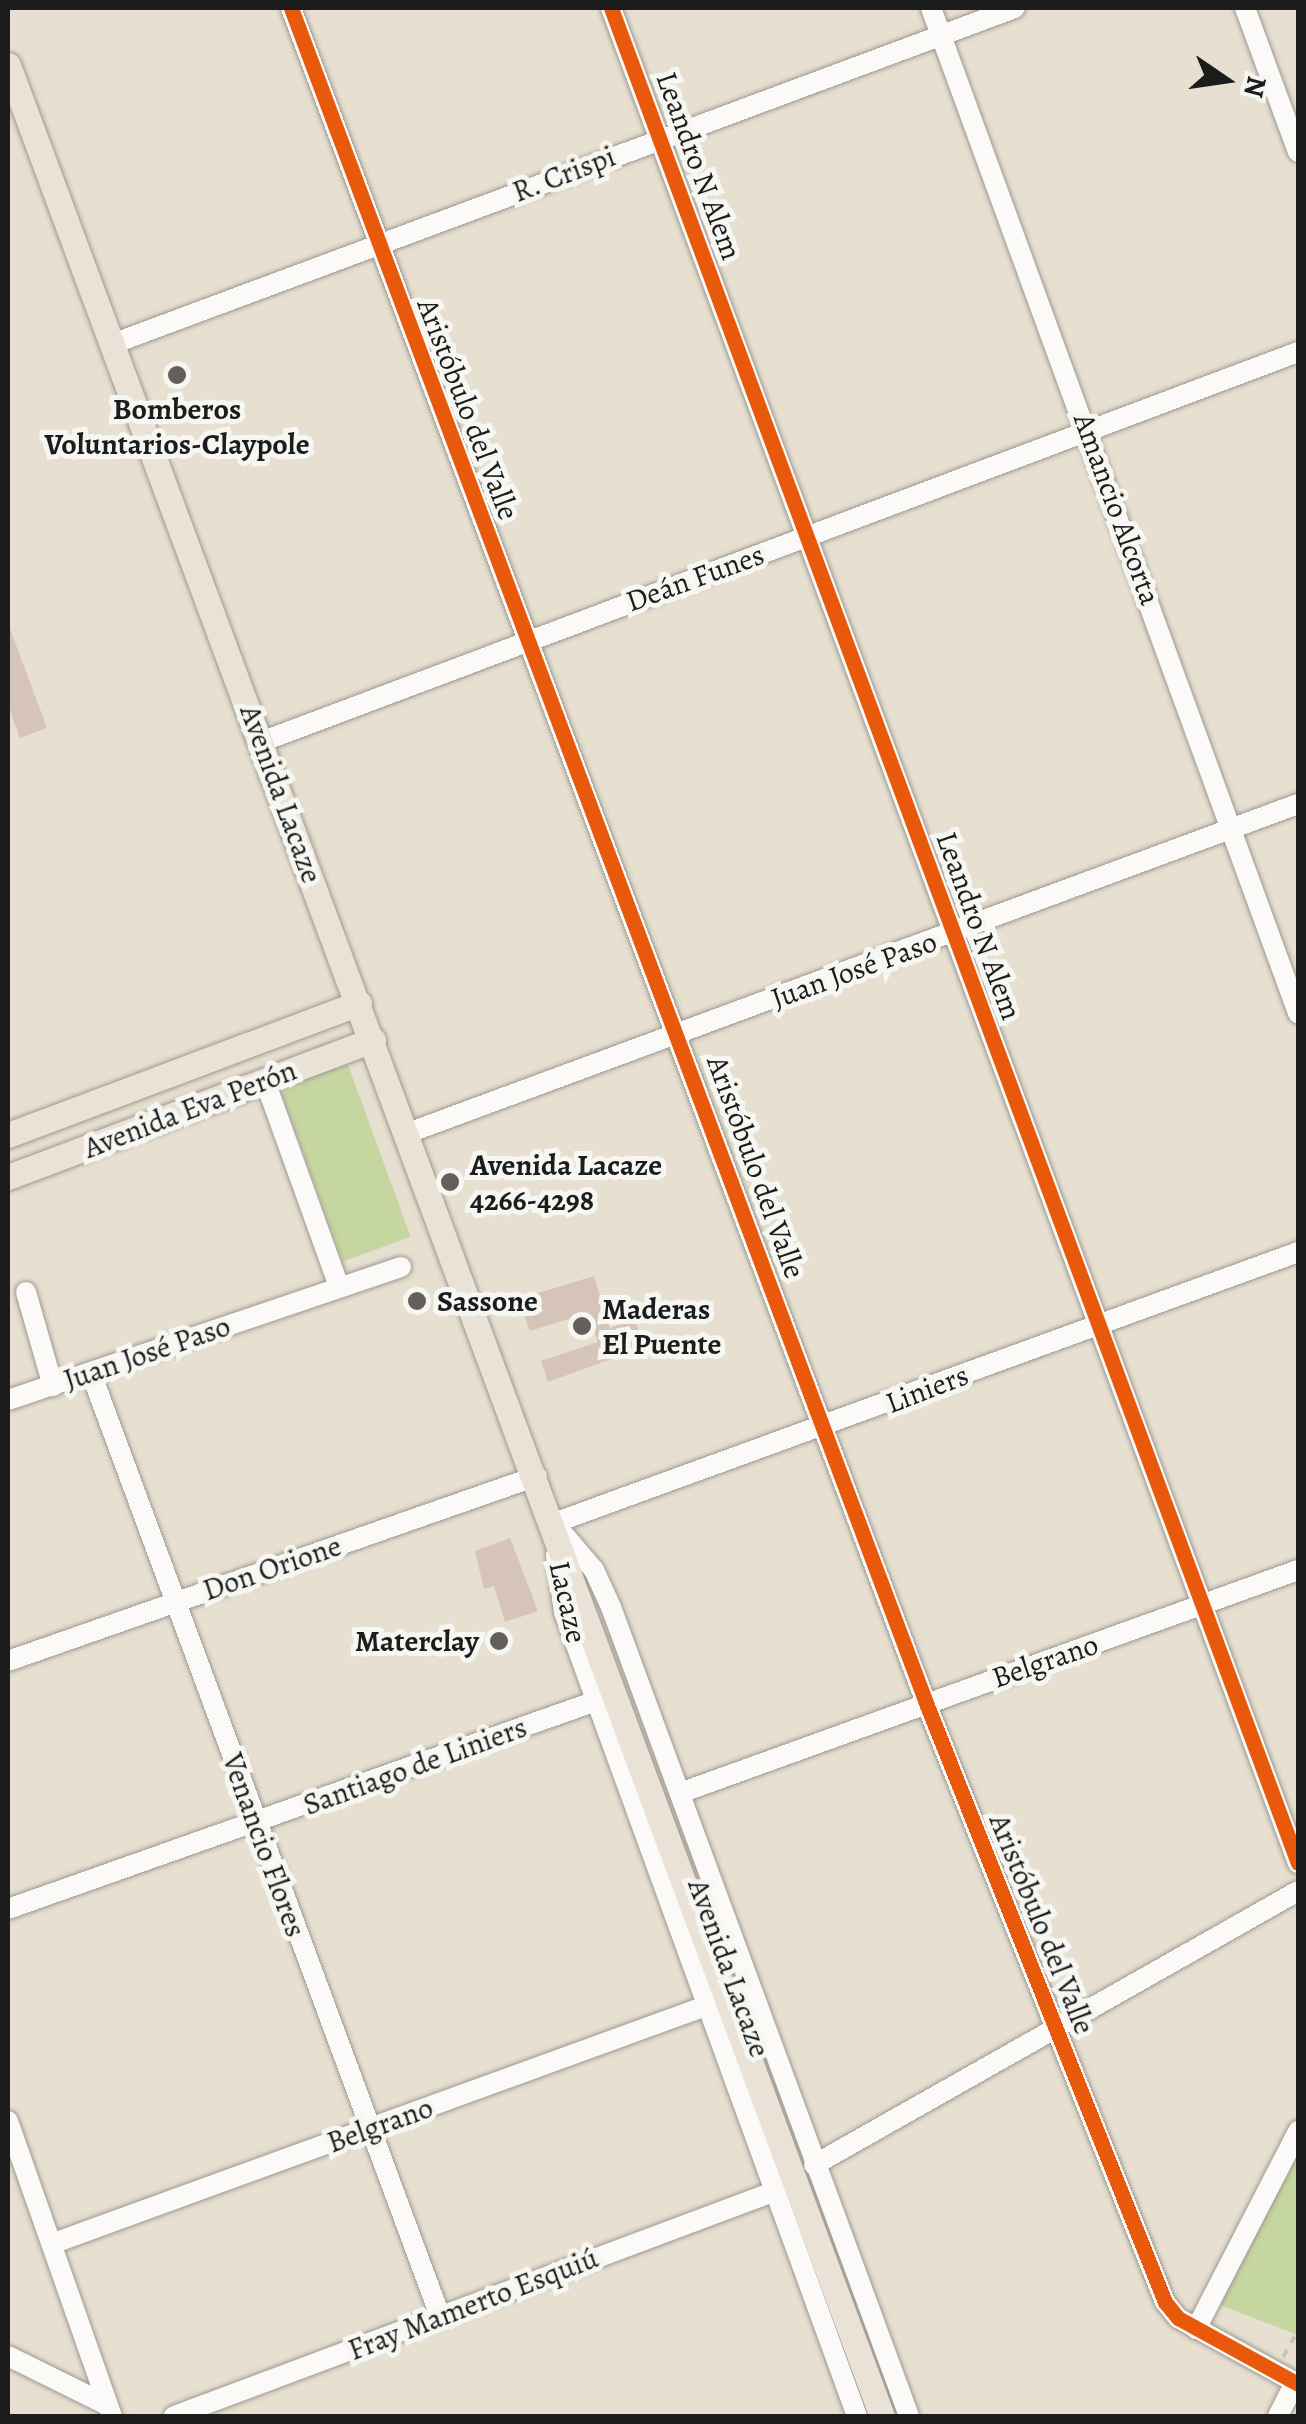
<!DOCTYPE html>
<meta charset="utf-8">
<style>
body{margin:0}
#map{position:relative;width:1306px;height:2424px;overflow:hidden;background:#e7dfd0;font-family:Alegreya,serif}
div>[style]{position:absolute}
.green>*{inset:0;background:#c6d6a0;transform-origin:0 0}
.building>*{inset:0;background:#d6c4b8}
.path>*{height:4px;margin-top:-2px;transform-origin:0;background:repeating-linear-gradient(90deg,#c6c4c1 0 8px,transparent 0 16px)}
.roads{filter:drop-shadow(0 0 2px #9d9991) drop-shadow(0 0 2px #9d9991)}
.minor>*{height:20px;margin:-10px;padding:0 10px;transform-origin:10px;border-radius:10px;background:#fbfaf8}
.major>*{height:25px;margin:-12.5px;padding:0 12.5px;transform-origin:12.5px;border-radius:12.5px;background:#eae2d6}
.cycleway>*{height:15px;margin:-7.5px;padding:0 7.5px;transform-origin:7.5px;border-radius:7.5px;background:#e8590c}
.dots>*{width:28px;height:28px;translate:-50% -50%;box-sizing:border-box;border:5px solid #f6f6f2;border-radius:50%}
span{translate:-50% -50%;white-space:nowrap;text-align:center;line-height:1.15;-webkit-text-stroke:10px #f6f6f2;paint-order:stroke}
.street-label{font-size:30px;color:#1c1c1c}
.poi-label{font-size:30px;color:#1c1c1c;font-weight:700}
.left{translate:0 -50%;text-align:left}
.right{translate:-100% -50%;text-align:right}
.frame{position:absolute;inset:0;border:10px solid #1c1c1c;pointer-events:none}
.north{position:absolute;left:1176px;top:30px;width:100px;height:100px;-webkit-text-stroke:8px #f6f6f2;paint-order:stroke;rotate:103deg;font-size:28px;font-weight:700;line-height:40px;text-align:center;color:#1c1c1c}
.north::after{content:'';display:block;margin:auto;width:35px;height:45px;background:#1c1c1c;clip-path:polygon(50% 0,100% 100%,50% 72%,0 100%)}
</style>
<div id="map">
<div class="green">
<i style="left:347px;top:1062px;width:186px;height:72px;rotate:70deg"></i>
<i style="clip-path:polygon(1298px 2150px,1298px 2335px,1217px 2304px)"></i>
</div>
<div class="building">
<i style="clip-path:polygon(9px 626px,47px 728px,20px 738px,8px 705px)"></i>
<i style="clip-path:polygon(594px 1276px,610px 1328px,635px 1320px,644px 1347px,548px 1382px,541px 1361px,598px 1342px,588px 1313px,530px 1331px,518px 1299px)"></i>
<i style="clip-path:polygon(510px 1538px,538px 1611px,505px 1622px,494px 1586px,484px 1589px,475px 1551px)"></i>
</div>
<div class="path">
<i style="left:1283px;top:2357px;width:30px;rotate:-60deg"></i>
</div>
<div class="roads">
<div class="minor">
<i style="left:291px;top:8px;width:1810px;rotate:69.46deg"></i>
<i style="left:926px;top:1703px;width:645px;rotate:68.25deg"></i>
<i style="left:1165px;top:2302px;width:21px;rotate:51deg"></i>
<i style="left:1178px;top:2318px;width:137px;rotate:28.8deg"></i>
<i style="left:611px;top:8px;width:1978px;rotate:69.68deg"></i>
<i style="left:931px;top:8px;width:1070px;rotate:69.94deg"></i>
<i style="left:1245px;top:8px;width:153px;rotate:69.8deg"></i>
<i style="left:115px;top:343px;width:960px;rotate:-20.42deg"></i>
<i style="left:261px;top:742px;width:1108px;rotate:-20.61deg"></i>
<i style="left:265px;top:1081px;width:218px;rotate:70.2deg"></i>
<i style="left:408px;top:1133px;width:949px;rotate:-20.29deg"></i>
<i style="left:26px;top:1292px;width:98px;rotate:74deg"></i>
<i style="left:91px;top:1373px;width:1006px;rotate:69.69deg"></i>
<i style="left:8px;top:1400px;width:415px;rotate:-18.7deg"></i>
<i style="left:554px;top:1523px;width:62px;rotate:49.6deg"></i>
<i style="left:594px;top:1570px;width:41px;rotate:65.3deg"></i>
<i style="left:611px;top:1607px;width:862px;rotate:69.78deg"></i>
<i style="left:554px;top:1523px;width:792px;rotate:-20.01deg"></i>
<i style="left:556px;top:1555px;width:58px;rotate:82deg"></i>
<i style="left:564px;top:1612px;width:856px;rotate:69.98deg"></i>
<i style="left:8px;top:1661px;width:560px;rotate:-19.28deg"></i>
<i style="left:680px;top:1793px;width:657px;rotate:-19.84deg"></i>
<i style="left:8px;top:1909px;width:624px;rotate:-19.48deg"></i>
<i style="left:8px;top:2121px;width:313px;rotate:70.6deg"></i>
<i style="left:814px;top:2165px;width:556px;rotate:-29.51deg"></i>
<i style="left:54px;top:2243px;width:694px;rotate:-19.98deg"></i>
<i style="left:1196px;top:2329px;width:223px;rotate:-62.7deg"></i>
<i style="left:8px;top:2356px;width:110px;rotate:26.3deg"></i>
<i style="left:174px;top:2416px;width:640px;rotate:-20.5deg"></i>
<i style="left:1278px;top:2416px;width:37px;rotate:-63deg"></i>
</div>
<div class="major">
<i style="left:8px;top:65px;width:2508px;rotate:69.61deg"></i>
<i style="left:8px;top:1135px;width:375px;rotate:-20.6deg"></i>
<i style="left:8px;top:1177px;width:390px;rotate:-20.6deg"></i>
</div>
</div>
<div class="cycleway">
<i style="left:291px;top:8px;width:1810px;rotate:69.46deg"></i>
<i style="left:926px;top:1703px;width:645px;rotate:68.25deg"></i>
<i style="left:1165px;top:2302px;width:21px;rotate:51deg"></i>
<i style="left:1178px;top:2318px;width:137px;rotate:28.8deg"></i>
<i style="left:611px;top:8px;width:1978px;rotate:69.68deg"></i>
</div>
<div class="dots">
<i style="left:177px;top:375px;background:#63605b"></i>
<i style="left:450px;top:1182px;background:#63605b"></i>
<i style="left:417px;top:1301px;background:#63605b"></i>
<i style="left:582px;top:1326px;background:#63605b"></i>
<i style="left:499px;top:1641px;background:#63605b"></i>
</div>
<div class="street-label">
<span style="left:699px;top:166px;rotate:70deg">Leandro N Alem</span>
<span style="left:564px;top:174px;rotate:-21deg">R. Crispi</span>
<span style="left:468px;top:409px;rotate:69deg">Aristóbulo del Valle</span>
<span style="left:1117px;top:509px;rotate:70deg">Amancio Alcorta</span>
<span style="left:695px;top:578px;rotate:-20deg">Deán Funes</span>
<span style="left:281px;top:794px;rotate:70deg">Avenida Lacaze</span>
<span style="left:979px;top:926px;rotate:70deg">Leandro N Alem</span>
<span style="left:854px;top:970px;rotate:-20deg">Juan José Paso</span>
<span style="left:190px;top:1109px;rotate:-21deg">Avenida Eva Perón</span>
<span style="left:756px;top:1167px;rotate:70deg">Aristóbulo del Valle</span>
<span style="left:147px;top:1353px;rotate:-19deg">Juan José Paso</span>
<span style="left:927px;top:1389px;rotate:-21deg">Liniers</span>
<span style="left:272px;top:1568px;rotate:-19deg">Don Orione</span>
<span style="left:568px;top:1602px;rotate:77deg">Lacaze</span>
<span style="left:1045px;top:1661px;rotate:-19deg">Belgrano</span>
<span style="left:415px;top:1766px;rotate:-20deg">Santiago de Liniers</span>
<span style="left:264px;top:1845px;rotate:70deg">Venancio Flores</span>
<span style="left:1042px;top:1924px;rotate:68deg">Aristóbulo del Valle</span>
<span style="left:729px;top:1968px;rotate:70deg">Avenida Lacaze</span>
<span style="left:380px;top:2125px;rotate:-20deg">Belgrano</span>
<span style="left:473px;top:2304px;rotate:-21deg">Fray Mamerto Esquiú</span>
</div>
<div class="poi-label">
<span style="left:177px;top:426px">Bomberos<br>Voluntarios-Claypole</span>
<span class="left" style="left:470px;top:1182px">Avenida Lacaze<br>4266-4298</span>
<span class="left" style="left:437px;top:1301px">Sassone</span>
<span class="left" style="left:602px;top:1326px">Maderas<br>El Puente</span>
<span class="right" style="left:479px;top:1641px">Materclay</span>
</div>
<div class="frame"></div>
<div class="north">N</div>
</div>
